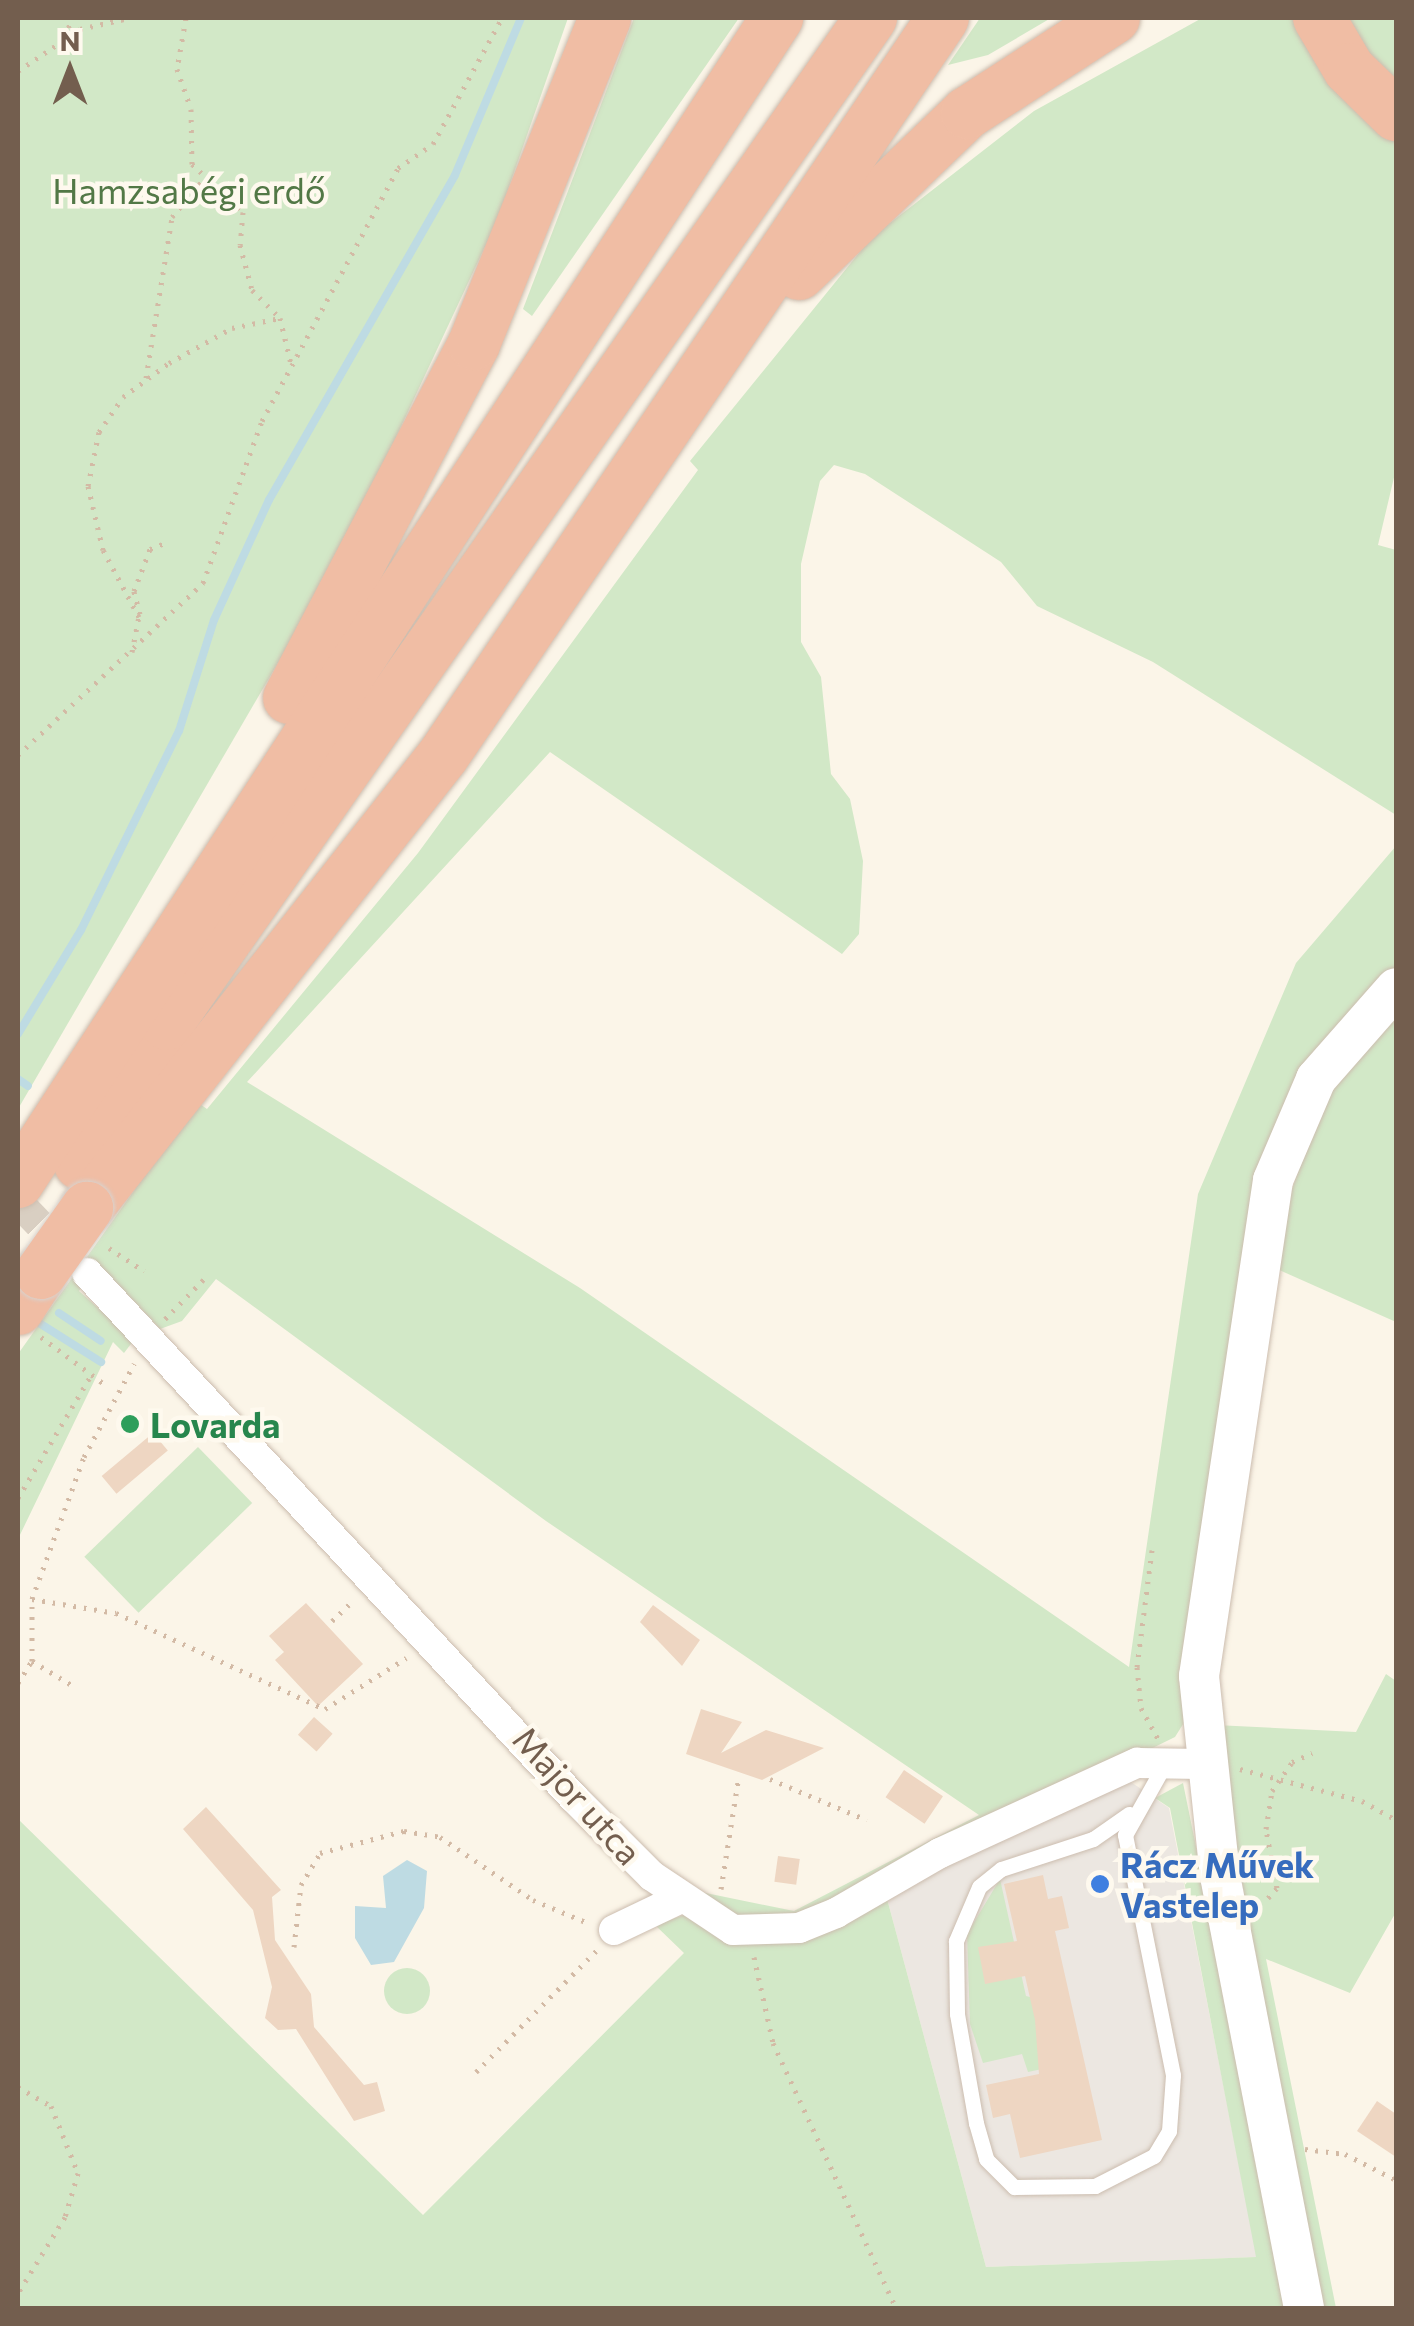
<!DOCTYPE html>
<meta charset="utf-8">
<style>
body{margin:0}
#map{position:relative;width:1414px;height:2326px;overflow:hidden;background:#fbf5e8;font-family:Commissioner,sans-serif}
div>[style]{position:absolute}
.industrial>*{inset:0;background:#ece7e1}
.green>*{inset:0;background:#d2e8c7;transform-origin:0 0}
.round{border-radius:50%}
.water>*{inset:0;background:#bedbe3}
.stream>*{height:8px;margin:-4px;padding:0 4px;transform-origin:4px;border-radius:4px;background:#bedbe3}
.building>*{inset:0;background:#eed6c2;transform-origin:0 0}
.street-tunnel>*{height:30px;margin-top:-15px;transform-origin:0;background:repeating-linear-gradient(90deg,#d9cfc2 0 30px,transparent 0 45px)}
.path>*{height:5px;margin-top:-2.5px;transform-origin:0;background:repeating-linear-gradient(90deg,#d3baa5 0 2.5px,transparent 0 10.5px)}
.roads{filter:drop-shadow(0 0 2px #ccbdaf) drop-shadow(0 0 2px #ccbdaf)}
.lane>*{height:15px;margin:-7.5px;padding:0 7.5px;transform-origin:7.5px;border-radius:7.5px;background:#fff}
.street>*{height:30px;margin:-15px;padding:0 15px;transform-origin:15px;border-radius:15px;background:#fff}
.secondary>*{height:40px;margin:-20px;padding:0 20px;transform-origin:20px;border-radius:20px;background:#fff}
.highway>*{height:52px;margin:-26px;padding:0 26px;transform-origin:26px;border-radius:26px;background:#f0bda4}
.bridges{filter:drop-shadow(0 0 2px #d8d2cd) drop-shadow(0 0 2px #d8d2cd)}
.highway-bridge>*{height:52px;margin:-26px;padding:0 26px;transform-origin:26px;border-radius:26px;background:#f0bda4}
.dots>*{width:28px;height:28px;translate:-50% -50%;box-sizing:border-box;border:5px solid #fef9ee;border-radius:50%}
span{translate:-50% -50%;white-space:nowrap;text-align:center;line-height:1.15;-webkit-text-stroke:9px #fef9ee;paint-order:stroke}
.park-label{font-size:35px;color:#527846}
.leisure-label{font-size:35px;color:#27864d;font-weight:700}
.left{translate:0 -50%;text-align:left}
.street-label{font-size:35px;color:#735e4e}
.shop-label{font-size:35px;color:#366cbe;font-weight:700}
.frame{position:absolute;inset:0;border:20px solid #735e4e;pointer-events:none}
.north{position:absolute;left:20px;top:20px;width:100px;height:100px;-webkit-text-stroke:8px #fef9ee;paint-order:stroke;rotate:0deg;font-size:28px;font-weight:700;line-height:40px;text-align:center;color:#735e4e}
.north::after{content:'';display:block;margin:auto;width:35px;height:45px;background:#735e4e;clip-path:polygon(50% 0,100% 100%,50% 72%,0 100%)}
</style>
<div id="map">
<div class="industrial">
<i style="clip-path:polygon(1128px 1780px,1169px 1808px,1257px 2257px,986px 2267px,886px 1895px)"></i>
</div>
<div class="green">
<i style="clip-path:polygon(18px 18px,568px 18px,497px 221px,342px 553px,18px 1109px)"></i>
<i style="clip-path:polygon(634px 18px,739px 18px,532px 316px,523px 309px)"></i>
<i style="clip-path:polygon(980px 18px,1051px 18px,988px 55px,948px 65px)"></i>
<i style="clip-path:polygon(1202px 18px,1396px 18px,1396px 469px,1378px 545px,1396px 550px,1396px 815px,1153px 662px,1037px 606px,1001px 562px,865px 474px,834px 465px,820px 481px,801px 564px,801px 642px,821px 677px,831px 774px,850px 799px,863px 861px,859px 934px,842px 954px,550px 752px,247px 1082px,580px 1288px,1129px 1667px,1198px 1194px,1296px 963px,1396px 846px,1396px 976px,1296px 1092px,1185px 1721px,1175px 1737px,810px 1916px,753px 1924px,696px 1891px,794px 1911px,979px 1815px,546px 1521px,216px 1279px,182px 1321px,160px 1329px,98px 1263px,79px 1291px,134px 1340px,124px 1353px,113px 1342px,18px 1539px,18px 1354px,197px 1102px,207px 1109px,418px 853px,698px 470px,690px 461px,872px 237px,1034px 111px)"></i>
<i style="clip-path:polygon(1396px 1008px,1396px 1322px,1268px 1265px,1320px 1102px)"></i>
<i style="left:198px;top:1447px;width:78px;height:158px;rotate:46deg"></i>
<i style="clip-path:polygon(1386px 1674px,1396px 1681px,1396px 1912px,1350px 1993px,1266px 1959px,1336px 2308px,1315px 2308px,1215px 1725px,1356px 1732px)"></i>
<i style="clip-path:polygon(1183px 1783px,1290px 2308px,18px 2308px,18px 1819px,423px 2215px,684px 1953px,655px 1925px,684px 1915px,720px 1937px,886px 1895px,986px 2267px,1256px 2257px,1170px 1808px,1155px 1798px)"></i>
<i style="clip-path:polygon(1000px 1879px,1026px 1996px,1041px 2000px,1042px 2069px,1028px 2072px,1022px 2054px,983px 2063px,970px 2024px,967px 1934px)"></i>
<i class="round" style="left:384px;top:1968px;width:46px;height:46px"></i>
</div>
<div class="water">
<i style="clip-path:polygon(407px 1860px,427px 1871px,424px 1908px,394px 1962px,371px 1965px,355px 1938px,355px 1906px,386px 1908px,383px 1876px)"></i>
</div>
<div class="stream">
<i style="left:18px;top:1034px;width:122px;rotate:-58.8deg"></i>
<i style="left:81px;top:930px;width:222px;rotate:-63.8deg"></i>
<i style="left:179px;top:731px;width:116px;rotate:-72.5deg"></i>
<i style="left:214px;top:620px;width:132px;rotate:-65.4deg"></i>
<i style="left:269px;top:500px;width:374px;rotate:-60.2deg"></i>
<i style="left:455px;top:175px;width:170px;rotate:-67.2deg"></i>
<i style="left:18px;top:1079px;width:12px;rotate:35deg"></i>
<i style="left:59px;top:1313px;width:50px;rotate:33.7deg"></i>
<i style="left:36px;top:1321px;width:77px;rotate:32.2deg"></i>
</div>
<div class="building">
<i style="left:153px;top:1433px;width:23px;height:67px;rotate:50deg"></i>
<i style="clip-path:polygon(306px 1603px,363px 1664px,318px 1706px,275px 1660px,284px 1652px,269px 1636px)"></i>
<i style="clip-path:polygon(653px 1605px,700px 1640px,682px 1666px,640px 1622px)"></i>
<i style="clip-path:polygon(701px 1709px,742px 1722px,721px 1753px,766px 1730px,824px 1748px,762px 1780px,686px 1754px)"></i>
<i style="left:314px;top:1717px;width:25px;height:24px;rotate:42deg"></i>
<i style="left:904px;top:1770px;width:47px;height:33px;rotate:34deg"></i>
<i style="clip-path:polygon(206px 1807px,281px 1890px,272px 1897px,275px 1940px,311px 1994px,314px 2027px,364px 2085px,377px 2082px,385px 2111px,354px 2121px,296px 2029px,278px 2030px,265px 2018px,272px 1987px,253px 1910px,183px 1829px)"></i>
<i style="left:778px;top:1856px;width:22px;height:26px;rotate:8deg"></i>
<i style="clip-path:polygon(1043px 1875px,1048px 1899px,1062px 1896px,1069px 1928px,1055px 1931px,1102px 2140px,1020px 2158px,1010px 2114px,993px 2118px,986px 2085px,1039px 2074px,1035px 2020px,1025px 1976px,985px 1984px,978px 1947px,1017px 1941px,1004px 1884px)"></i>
<i style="clip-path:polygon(1377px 2101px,1396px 2114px,1396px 2157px,1357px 2131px)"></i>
</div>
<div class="street-tunnel">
<i style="left:18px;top:1202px;width:76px;rotate:46.1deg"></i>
</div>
<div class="path">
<i style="left:186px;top:18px;width:52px;rotate:100deg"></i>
<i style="left:177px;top:69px;width:42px;rotate:70.7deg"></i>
<i style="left:191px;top:109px;width:55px;rotate:89deg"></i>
<i style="left:192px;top:164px;width:70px;rotate:43.3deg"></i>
<i style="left:243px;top:212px;width:33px;rotate:95deg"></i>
<i style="left:240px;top:245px;width:47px;rotate:75.1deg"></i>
<i style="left:252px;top:290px;width:40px;rotate:45deg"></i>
<i style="left:280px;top:318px;width:51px;rotate:76.5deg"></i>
<i style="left:64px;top:37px;width:21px;rotate:-65deg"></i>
<i style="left:18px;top:71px;width:75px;rotate:-34.1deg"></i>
<i style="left:80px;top:29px;width:50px;rotate:-12.7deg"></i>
<i style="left:146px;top:378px;width:163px;rotate:-80.8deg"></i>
<i style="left:172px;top:217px;width:48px;rotate:-50deg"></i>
<i style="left:140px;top:614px;width:24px;rotate:-105deg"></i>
<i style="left:134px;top:591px;width:45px;rotate:-69.1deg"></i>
<i style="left:150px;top:549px;width:18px;rotate:-22deg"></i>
<i style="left:132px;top:652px;width:36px;rotate:-79deg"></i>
<i style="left:139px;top:617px;width:76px;rotate:-118.2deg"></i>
<i style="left:103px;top:550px;width:66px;rotate:-103.2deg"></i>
<i style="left:88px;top:486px;width:55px;rotate:-78.5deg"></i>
<i style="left:99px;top:432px;width:42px;rotate:-55.6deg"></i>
<i style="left:123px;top:397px;width:57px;rotate:-36.5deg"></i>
<i style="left:169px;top:363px;width:72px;rotate:-29.1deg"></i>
<i style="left:232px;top:328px;width:49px;rotate:-11.8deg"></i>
<i style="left:18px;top:755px;width:253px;rotate:-42.9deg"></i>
<i style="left:203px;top:583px;width:172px;rotate:-70deg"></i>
<i style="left:262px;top:421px;width:287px;rotate:-61.7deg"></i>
<i style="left:398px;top:168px;width:42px;rotate:-34.4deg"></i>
<i style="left:433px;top:144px;width:144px;rotate:-61.3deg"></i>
<i style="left:109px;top:1248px;width:42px;rotate:33.3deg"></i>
<i style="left:165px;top:1319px;width:62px;rotate:-45.7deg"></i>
<i style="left:41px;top:1337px;width:82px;rotate:36.6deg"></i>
<i style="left:18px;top:1498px;width:144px;rotate:-59.2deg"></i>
<i style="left:1152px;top:1550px;width:118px;rotate:97.3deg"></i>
<i style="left:1137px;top:1667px;width:41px;rotate:84.4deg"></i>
<i style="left:1141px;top:1708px;width:35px;rotate:61deg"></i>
<i style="left:32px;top:1599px;width:85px;rotate:9.5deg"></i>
<i style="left:116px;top:1613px;width:230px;rotate:24.7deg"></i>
<i style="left:325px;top:1709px;width:96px;rotate:-32.2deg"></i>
<i style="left:332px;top:1621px;width:29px;rotate:-44deg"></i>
<i style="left:32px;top:1661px;width:50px;rotate:31.2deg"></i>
<i style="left:18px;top:1683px;width:26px;rotate:-58deg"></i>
<i style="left:32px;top:1661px;width:62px;rotate:-90deg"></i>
<i style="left:32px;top:1599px;width:151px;rotate:-69.9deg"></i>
<i style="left:84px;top:1457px;width:106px;rotate:-61.7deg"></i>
<i style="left:1240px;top:1769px;width:126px;rotate:14.7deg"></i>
<i style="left:1362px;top:1801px;width:39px;rotate:29deg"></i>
<i style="left:770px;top:1779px;width:105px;rotate:22.9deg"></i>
<i style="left:721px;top:1889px;width:115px;rotate:-81deg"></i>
<i style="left:1268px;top:1898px;width:13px;rotate:-48deg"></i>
<i style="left:1277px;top:1888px;width:60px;rotate:-100.6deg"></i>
<i style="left:1266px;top:1829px;width:38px;rotate:-81deg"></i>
<i style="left:1272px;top:1791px;width:35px;rotate:-55deg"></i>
<i style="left:1292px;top:1762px;width:22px;rotate:-24deg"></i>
<i style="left:294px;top:1947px;width:62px;rotate:-83.6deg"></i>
<i style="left:301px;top:1885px;width:37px;rotate:-59deg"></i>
<i style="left:320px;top:1853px;width:87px;rotate:-14.7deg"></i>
<i style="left:404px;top:1831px;width:36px;rotate:9deg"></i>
<i style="left:440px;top:1837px;width:112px;rotate:34.1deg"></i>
<i style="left:533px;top:1900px;width:60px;rotate:22.7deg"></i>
<i style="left:754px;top:1957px;width:88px;rotate:77.5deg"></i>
<i style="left:773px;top:2043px;width:292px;rotate:65.1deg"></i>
<i style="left:476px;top:2072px;width:175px;rotate:-45.2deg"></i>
<i style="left:18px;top:2087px;width:38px;rotate:30deg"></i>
<i style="left:51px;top:2106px;width:72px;rotate:68.1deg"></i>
<i style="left:78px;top:2173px;width:46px;rotate:106.5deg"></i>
<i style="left:65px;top:2217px;width:89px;rotate:121.7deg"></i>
<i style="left:1305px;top:2149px;width:40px;rotate:7.1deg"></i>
<i style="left:1345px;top:2154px;width:57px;rotate:27deg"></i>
</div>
<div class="roads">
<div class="lane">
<i style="left:1129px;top:1814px;width:44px;rotate:145.2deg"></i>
<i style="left:1093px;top:1839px;width:97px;rotate:161.9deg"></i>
<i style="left:1001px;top:1869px;width:28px;rotate:141deg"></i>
<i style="left:979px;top:1887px;width:59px;rotate:113.1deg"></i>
<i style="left:956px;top:1941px;width:73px;rotate:89.2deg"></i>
<i style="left:957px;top:2014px;width:111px;rotate:80.1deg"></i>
<i style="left:976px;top:2123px;width:37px;rotate:74deg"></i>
<i style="left:986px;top:2159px;width:40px;rotate:45deg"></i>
<i style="left:1014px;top:2187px;width:81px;rotate:-0.7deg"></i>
<i style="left:1095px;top:2186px;width:66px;rotate:-27deg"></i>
<i style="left:1154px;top:2156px;width:29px;rotate:-59deg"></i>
<i style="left:1169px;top:2131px;width:56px;rotate:-85.9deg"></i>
<i style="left:1173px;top:2075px;width:245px;rotate:-101.3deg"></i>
<i style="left:1125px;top:1835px;width:84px;rotate:-60.7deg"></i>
</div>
<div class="street">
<i style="left:87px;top:1273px;width:716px;rotate:47.15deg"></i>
<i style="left:574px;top:1798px;width:110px;rotate:45deg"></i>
<i style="left:652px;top:1876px;width:97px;rotate:33.7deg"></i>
<i style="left:733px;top:1930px;width:66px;rotate:-1.7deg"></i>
<i style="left:799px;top:1928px;width:40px;rotate:-22deg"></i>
<i style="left:836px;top:1913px;width:120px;rotate:-30deg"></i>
<i style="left:940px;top:1853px;width:217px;rotate:-24.6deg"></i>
<i style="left:1137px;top:1763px;width:65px;rotate:0.9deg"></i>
<i style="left:614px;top:1930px;width:74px;rotate:-25.5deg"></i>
</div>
<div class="secondary">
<i style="left:1304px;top:2308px;width:440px;rotate:-101deg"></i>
<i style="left:1220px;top:1876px;width:201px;rotate:-96deg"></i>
<i style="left:1199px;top:1676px;width:501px;rotate:-81.51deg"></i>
<i style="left:1273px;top:1180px;width:110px;rotate:-66.9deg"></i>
<i style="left:1316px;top:1079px;width:121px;rotate:-48.7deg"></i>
</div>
<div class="highway">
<i style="left:1319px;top:18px;width:59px;rotate:59.5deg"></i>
<i style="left:1349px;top:69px;width:66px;rotate:44.4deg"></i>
<i style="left:799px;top:274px;width:233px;rotate:-43.8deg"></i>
<i style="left:967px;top:113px;width:175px;rotate:-32.9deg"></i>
<i style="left:289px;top:698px;width:399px;rotate:-62.4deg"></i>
<i style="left:474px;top:344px;width:351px;rotate:-68.1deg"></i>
<i style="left:80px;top:1164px;width:165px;rotate:-58.1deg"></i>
<i style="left:167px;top:1024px;width:1228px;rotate:-55.02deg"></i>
<i style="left:18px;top:1182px;width:1390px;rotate:-56.89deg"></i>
<i style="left:87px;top:1208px;width:575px;rotate:-51.78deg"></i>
<i style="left:443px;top:756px;width:891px;rotate:-55.88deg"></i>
<i style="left:18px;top:1309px;width:43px;rotate:-57.4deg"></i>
</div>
</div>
<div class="bridges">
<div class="highway-bridge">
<i style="left:41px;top:1273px;width:80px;rotate:-54.7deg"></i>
</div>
</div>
<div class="dots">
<i style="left:130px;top:1424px;background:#2e9e5b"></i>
<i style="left:1100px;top:1884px;background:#3f7fe0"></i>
</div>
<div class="park-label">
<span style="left:189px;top:190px">Hamzsabégi erdő</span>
</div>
<div class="leisure-label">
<span class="left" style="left:150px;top:1424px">Lovarda</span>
</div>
<div class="street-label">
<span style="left:578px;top:1795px;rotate:48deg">Major utca</span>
</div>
<div class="shop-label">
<span class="left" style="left:1120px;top:1884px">Rácz Művek<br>Vastelep</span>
</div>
<div class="frame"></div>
<div class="north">N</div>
</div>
